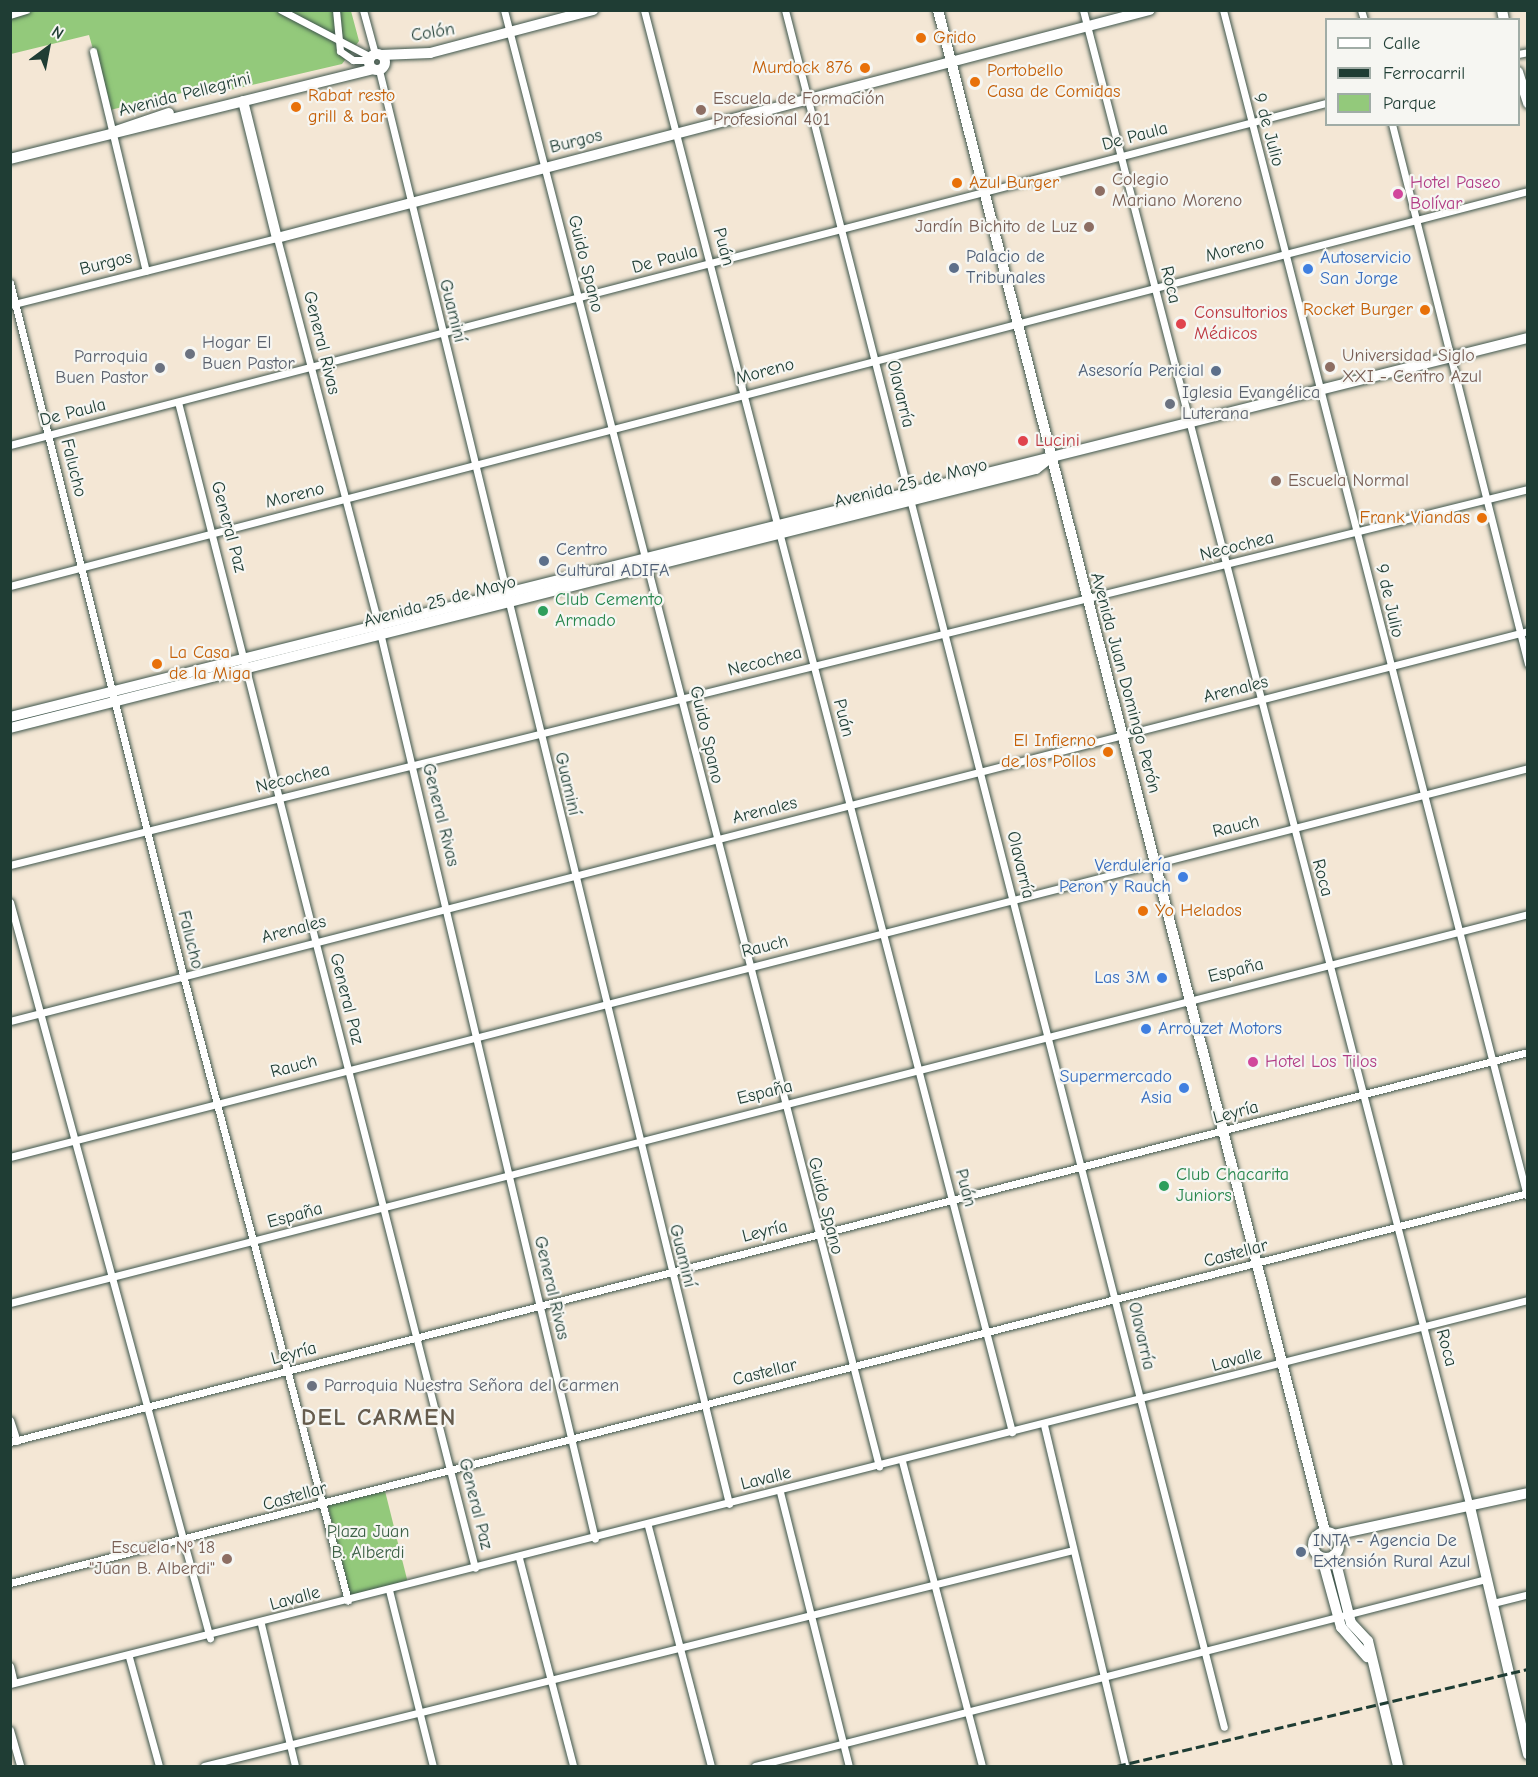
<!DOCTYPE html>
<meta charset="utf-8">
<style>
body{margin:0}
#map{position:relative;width:1538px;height:1777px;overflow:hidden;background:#f4e7d5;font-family:"Comic Neue",sans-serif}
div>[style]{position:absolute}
.green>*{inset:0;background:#93c97b;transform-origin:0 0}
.roads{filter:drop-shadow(0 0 2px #3f564c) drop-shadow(0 0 2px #3f564c)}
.street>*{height:7px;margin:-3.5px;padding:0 3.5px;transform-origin:3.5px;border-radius:3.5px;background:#fff}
.secondary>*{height:10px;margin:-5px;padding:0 5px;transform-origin:5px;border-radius:5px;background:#fff}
.secondary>.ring{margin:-5px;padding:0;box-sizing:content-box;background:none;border:10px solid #fff;border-radius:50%}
.primary>*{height:10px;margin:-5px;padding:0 5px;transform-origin:5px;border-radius:5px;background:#fff}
.rail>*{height:3px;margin-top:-1.5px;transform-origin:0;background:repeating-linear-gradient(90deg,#1f3d34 0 9px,transparent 0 13.5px)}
.dots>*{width:16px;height:16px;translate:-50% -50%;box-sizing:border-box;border:3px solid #f6f6f2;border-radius:50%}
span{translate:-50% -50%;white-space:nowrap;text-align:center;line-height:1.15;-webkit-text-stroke:4.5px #f6f6f2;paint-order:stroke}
.street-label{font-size:18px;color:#1f3d34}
.food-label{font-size:18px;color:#c56008}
.left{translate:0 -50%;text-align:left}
.right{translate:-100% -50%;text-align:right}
.education-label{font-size:18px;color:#785e54}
.hotel-label{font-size:18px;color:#b23c85}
.service-label{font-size:18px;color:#4e5e75}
.shop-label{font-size:18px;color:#366cbe}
.health-label{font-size:18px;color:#be3a42}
.worship-label{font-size:18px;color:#5b616d}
.leisure-label{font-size:18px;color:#27864d}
.park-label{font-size:18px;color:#3c6046}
.district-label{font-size:24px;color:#665c4d;font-weight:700;letter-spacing:1.5px}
.frame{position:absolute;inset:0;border:12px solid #1f3d34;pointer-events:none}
.legend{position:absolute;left:1325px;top:18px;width:195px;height:108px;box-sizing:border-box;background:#f6f6f2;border:2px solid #a0aca6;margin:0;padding:8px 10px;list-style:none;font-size:18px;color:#1f3d34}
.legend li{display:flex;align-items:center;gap:12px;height:30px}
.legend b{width:30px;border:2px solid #a0aca6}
.north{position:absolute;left:18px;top:18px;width:60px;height:60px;-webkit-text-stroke:4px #f6f6f2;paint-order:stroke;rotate:32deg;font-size:16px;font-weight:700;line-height:24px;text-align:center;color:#1f3d34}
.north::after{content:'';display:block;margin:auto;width:21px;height:27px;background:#1f3d34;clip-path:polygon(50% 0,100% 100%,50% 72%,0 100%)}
</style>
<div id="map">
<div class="green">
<i style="clip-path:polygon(10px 11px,351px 11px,359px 41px,342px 64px,209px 95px,199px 89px,110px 110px,89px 35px,11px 54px)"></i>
<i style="left:385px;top:1491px;width:93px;height:59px;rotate:76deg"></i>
</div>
<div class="roads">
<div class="street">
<i style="left:281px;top:10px;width:102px;rotate:27.6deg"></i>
<i style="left:336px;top:10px;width:41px;rotate:84.4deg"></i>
<i style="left:340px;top:51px;width:16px;rotate:35deg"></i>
<i style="left:353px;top:60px;width:16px"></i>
<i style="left:363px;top:10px;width:46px;rotate:74.7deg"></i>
<i style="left:504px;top:10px;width:1504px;rotate:75.56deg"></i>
<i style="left:644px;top:10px;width:1469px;rotate:75.49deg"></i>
<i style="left:785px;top:10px;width:1772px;rotate:75.66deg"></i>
<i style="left:1083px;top:10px;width:1546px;rotate:75.51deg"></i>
<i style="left:1223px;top:10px;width:1224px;rotate:75.62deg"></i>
<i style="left:1361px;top:10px;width:10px;rotate:73deg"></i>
<i style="left:10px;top:15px;width:17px;rotate:-17deg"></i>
<i style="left:93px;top:51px;width:226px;rotate:76.5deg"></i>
<i style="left:1518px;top:54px;width:10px;rotate:-11deg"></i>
<i style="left:379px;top:70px;width:1476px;rotate:76.28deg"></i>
<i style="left:1392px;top:124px;width:557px;rotate:75.86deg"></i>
<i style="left:10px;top:283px;width:713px;rotate:75.96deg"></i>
<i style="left:183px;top:975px;width:647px;rotate:75.23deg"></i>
<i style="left:10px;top:305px;width:275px;rotate:-14.1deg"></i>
<i style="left:277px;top:238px;width:399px;rotate:75.3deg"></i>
<i style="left:378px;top:624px;width:940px;rotate:76.66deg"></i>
<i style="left:178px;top:402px;width:1203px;rotate:75.71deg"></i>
<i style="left:10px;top:445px;width:1360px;rotate:-14.57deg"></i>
<i style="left:10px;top:586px;width:1569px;rotate:-14.59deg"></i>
<i style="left:10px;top:865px;width:1564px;rotate:-13.91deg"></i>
<i style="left:10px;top:902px;width:763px;rotate:74.8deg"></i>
<i style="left:10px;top:1021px;width:1567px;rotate:-14.41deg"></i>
<i style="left:10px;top:1157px;width:1567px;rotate:-14.37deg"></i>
<i style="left:10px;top:1303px;width:1567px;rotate:-14.37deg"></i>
<i style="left:10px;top:1420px;width:22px;rotate:72deg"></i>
<i style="left:1044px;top:1425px;width:350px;rotate:76.6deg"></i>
<i style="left:10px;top:1442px;width:1567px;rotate:-14.41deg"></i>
<i style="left:902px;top:1461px;width:315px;rotate:75.3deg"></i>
<i style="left:780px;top:1492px;width:283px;rotate:75.9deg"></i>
<i style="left:648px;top:1526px;width:248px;rotate:75.3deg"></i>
<i style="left:519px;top:1558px;width:215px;rotate:75.4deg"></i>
<i style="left:10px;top:1583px;width:1567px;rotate:-14.41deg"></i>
<i style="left:389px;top:1590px;width:181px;rotate:76deg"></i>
<i style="left:1493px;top:1603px;width:36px;rotate:-14deg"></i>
<i style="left:261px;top:1624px;width:146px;rotate:76.5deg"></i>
<i style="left:129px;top:1657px;width:113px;rotate:74.6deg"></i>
<i style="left:10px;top:1666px;width:17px;rotate:77deg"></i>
<i style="left:10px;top:1684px;width:1566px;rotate:-14.2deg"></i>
<i style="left:10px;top:1730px;width:37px;rotate:74deg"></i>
<i style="left:204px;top:1766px;width:895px;rotate:-13.96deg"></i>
<i style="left:755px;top:1766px;width:755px;rotate:-14.35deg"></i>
</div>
<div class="secondary">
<i style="left:938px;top:10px;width:1570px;rotate:75.73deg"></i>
<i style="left:1502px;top:10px;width:10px;rotate:79deg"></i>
<i class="ring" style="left:369px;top:54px;width:6px;height:6px"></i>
<i style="left:381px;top:55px;width:49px;rotate:-2.3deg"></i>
<i style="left:430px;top:53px;width:169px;rotate:-14.8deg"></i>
<i style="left:1518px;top:72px;width:33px;rotate:72deg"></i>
<i style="left:243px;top:101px;width:141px;rotate:76.1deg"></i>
<i style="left:277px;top:238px;width:902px;rotate:-14.64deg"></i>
<i style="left:113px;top:132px;width:59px;rotate:-18.7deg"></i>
<i style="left:10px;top:159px;width:374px;rotate:-13.9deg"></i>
<i style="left:1470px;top:1507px;width:254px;rotate:76.8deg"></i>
<i class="ring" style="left:1313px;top:1532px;width:16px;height:16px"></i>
<i style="left:1334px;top:1535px;width:198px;rotate:-12.2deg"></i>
<i style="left:1334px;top:1555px;width:70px;rotate:76deg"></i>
<i style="left:1351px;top:1623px;width:25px;rotate:47deg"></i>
<i style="left:1368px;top:1641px;width:129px;rotate:76.5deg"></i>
<i style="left:1322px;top:1558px;width:72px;rotate:74.6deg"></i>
<i style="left:1341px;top:1627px;width:40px;rotate:49deg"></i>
</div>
<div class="primary">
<i style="left:10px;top:717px;width:1565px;rotate:-14.02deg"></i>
<i style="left:10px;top:728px;width:1058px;rotate:-14.17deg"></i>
<i style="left:1036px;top:469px;width:16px;rotate:-38deg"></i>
</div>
</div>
<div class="rail">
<i style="left:1117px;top:1766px;width:422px;rotate:-13.3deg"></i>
</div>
<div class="dots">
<i style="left:921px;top:38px;background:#e8710a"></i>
<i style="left:865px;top:68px;background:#e8710a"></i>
<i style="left:975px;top:82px;background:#e8710a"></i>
<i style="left:296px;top:107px;background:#e8710a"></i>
<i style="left:701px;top:110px;background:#8d6e63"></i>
<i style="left:957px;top:183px;background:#e8710a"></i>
<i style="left:1100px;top:191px;background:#8d6e63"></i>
<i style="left:1398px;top:194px;background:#d1479c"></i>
<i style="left:1089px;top:227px;background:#8d6e63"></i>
<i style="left:954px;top:268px;background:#5c6f8a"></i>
<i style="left:1308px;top:269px;background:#3f7fe0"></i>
<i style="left:1425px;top:310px;background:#e8710a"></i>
<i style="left:1181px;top:324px;background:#e0444e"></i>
<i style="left:190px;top:354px;background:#6b7280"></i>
<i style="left:1330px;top:367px;background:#8d6e63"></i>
<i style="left:160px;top:368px;background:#6b7280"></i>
<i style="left:1216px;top:371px;background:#5c6f8a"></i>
<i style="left:1170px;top:404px;background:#6b7280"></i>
<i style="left:1023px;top:441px;background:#e0444e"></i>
<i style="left:1276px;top:481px;background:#8d6e63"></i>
<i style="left:1482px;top:518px;background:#e8710a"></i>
<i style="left:544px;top:561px;background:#5c6f8a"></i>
<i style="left:543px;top:611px;background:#2e9e5b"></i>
<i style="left:157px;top:664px;background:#e8710a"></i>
<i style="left:1108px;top:752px;background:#e8710a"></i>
<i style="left:1183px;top:877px;background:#3f7fe0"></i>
<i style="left:1143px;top:911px;background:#e8710a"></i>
<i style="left:1162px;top:978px;background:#3f7fe0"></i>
<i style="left:1146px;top:1029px;background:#3f7fe0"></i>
<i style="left:1253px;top:1062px;background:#d1479c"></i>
<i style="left:1184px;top:1088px;background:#3f7fe0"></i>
<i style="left:1164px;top:1186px;background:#2e9e5b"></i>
<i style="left:312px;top:1386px;background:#6b7280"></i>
<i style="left:1301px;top:1552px;background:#5c6f8a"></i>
<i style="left:227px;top:1559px;background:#8d6e63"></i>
</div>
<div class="street-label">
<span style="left:433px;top:33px;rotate:-9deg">Colón</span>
<span style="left:185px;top:95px;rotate:-14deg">Avenida Pellegrini</span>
<span style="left:1268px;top:130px;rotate:75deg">9 de Julio</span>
<span style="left:1135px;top:137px;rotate:-15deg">De Paula</span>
<span style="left:576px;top:142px;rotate:-14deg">Burgos</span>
<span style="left:723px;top:247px;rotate:75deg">Puán</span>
<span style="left:1235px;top:250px;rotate:-14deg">Moreno</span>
<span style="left:665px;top:260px;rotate:-15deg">De Paula</span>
<span style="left:106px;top:264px;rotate:-14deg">Burgos</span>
<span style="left:585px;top:264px;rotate:76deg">Guido Spano</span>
<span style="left:1170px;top:285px;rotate:76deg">Roca</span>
<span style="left:452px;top:311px;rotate:76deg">Guaminí</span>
<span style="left:321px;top:343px;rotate:76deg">General Rivas</span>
<span style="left:765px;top:372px;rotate:-15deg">Moreno</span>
<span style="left:900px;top:394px;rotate:76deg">Olavarría</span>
<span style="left:73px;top:413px;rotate:-14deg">De Paula</span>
<span style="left:73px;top:468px;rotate:76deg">Falucho</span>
<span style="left:911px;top:484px;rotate:-14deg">Avenida 25 de Mayo</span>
<span style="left:295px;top:496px;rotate:-14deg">Moreno</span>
<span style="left:228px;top:527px;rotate:75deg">General Paz</span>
<span style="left:1237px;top:547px;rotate:-14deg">Necochea</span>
<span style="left:1389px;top:601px;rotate:77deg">9 de Julio</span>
<span style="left:440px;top:602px;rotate:-15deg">Avenida 25 de Mayo</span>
<span style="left:765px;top:662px;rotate:-14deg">Necochea</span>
<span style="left:1125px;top:683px;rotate:75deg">Avenida Juan Domingo Perón</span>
<span style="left:1236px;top:690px;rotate:-14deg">Arenales</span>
<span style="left:843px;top:718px;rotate:76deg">Puán</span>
<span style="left:706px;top:735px;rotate:77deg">Guido Spano</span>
<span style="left:293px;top:779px;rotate:-14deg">Necochea</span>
<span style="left:567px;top:784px;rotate:77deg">Guaminí</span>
<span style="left:765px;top:811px;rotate:-14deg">Arenales</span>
<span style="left:440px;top:815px;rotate:76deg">General Rivas</span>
<span style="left:1236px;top:827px;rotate:-14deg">Rauch</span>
<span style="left:1020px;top:865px;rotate:76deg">Olavarría</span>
<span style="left:1322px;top:878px;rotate:75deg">Roca</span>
<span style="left:294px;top:930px;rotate:-15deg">Arenales</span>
<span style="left:190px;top:940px;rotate:76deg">Falucho</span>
<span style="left:765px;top:947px;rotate:-14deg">Rauch</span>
<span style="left:1236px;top:971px;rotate:-14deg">España</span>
<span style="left:346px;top:999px;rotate:76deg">General Paz</span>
<span style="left:294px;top:1067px;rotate:-15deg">Rauch</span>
<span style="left:765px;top:1093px;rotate:-14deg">España</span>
<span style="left:1236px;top:1113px;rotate:-15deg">Leyría</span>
<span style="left:965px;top:1188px;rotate:75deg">Puán</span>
<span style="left:825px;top:1206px;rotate:76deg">Guido Spano</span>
<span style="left:295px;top:1216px;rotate:-15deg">España</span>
<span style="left:765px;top:1232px;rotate:-14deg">Leyría</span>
<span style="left:1236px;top:1254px;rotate:-15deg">Castellar</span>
<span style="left:682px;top:1256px;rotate:76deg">Guaminí</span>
<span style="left:551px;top:1288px;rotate:77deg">General Rivas</span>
<span style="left:1141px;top:1336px;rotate:77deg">Olavarría</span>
<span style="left:1446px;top:1348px;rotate:75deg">Roca</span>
<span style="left:294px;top:1354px;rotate:-15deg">Leyría</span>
<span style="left:1237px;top:1360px;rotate:-15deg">Lavalle</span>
<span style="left:765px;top:1373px;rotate:-14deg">Castellar</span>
<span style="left:766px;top:1479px;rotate:-14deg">Lavalle</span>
<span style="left:295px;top:1497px;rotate:-16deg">Castellar</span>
<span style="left:475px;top:1504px;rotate:76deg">General Paz</span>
<span style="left:295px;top:1599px;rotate:-15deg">Lavalle</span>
</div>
<div class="food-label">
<span class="left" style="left:933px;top:38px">Grido</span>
<span class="right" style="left:853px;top:68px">Murdock 876</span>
<span class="left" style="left:987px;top:82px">Portobello<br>Casa de Comidas</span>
<span class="left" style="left:308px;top:107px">Rabat resto<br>grill &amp; bar</span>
<span class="left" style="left:969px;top:183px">Azul Burger</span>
<span class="right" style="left:1413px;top:310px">Rocket Burger</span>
<span class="right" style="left:1470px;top:518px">Frank Viandas</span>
<span class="left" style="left:169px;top:664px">La Casa<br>de la Miga</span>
<span class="right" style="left:1096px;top:752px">El Infierno<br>de los Pollos</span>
<span class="left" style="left:1155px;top:911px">Yo Helados</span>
</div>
<div class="education-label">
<span class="left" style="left:713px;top:110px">Escuela de Formación<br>Profesional 401</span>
<span class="left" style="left:1112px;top:191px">Colegio<br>Mariano Moreno</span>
<span class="right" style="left:1077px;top:227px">Jardín Bichito de Luz</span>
<span class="left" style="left:1342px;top:367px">Universidad Siglo<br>XXI - Centro Azul</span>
<span class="left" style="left:1288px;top:481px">Escuela Normal</span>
<span class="right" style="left:215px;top:1559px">Escuela Nº 18<br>"Juan B. Alberdi"</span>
</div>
<div class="hotel-label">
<span class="left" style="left:1410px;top:194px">Hotel Paseo<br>Bolívar</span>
<span class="left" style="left:1265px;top:1062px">Hotel Los Tilos</span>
</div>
<div class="service-label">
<span class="left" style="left:966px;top:268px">Palacio de<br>Tribunales</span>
<span class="right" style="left:1204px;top:371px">Asesoría Pericial</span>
<span class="left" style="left:556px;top:561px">Centro<br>Cultural ADIFA</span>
<span class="left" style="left:1313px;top:1552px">INTA - Agencia De<br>Extensión Rural Azul</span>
</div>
<div class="shop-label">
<span class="left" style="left:1320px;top:269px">Autoservicio<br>San Jorge</span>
<span class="right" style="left:1171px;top:877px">Verdulería<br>Peron y Rauch</span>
<span class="right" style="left:1150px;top:978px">Las 3M</span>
<span class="left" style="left:1158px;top:1029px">Arrouzet Motors</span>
<span class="right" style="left:1172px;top:1088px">Supermercado<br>Asia</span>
</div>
<div class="health-label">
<span class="left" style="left:1194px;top:324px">Consultorios<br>Médicos</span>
<span class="left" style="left:1035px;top:441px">Lucini</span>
</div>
<div class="worship-label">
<span class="left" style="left:202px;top:354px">Hogar El<br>Buen Pastor</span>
<span class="right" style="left:148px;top:368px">Parroquia<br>Buen Pastor</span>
<span class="left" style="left:1182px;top:404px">Iglesia Evangélica<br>Luterana</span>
<span class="left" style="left:324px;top:1386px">Parroquia Nuestra Señora del Carmen</span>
</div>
<div class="leisure-label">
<span class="left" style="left:555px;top:611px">Club Cemento<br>Armado</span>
<span class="left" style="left:1176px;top:1186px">Club Chacarita<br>Juniors</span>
</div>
<div class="park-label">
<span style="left:368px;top:1543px">Plaza Juan<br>B. Alberdi</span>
</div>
<div class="district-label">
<span style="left:379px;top:1418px">DEL CARMEN</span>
</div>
<div class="frame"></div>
<ul class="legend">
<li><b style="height:8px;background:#fff"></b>Calle</li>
<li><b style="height:8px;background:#1f3d34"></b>Ferrocarril</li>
<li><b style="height:16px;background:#93c97b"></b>Parque</li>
</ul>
<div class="north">N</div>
</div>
